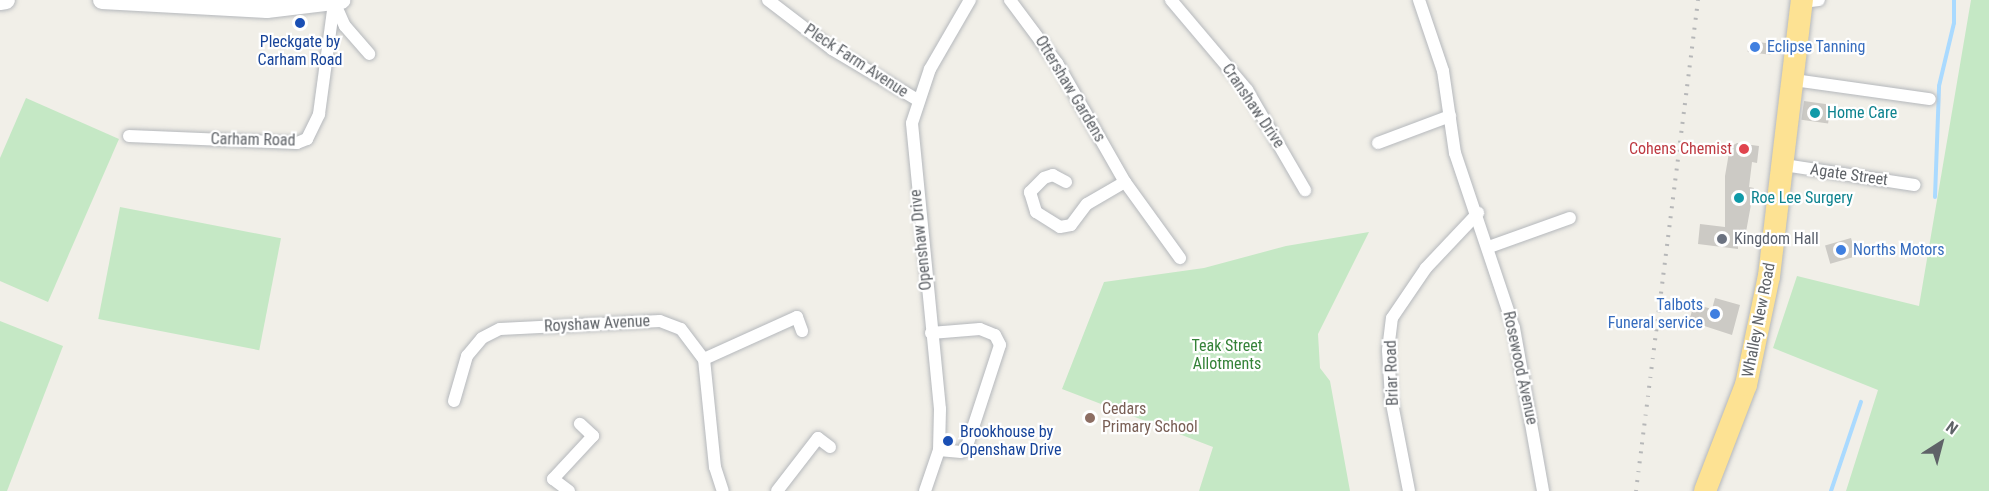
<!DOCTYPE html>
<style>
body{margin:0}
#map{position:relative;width:1989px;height:491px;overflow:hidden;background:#f1efe8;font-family:"Roboto Condensed",sans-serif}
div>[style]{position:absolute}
.green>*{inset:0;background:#c5e8c5;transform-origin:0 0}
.stream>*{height:4px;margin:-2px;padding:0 2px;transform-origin:2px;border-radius:2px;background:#aadaff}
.building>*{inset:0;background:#cccac5;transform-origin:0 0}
.roads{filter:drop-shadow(0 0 2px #b5b8bc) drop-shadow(0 0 2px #b5b8bc)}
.street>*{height:12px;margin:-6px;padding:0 6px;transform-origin:6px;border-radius:6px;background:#fff}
.secondary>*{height:18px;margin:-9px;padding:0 9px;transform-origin:9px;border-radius:9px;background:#fff}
.highway>*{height:22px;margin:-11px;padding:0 11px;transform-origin:11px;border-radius:11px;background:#fde293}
.rail>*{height:4px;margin-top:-2px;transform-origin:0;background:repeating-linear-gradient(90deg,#b6b7b8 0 1.5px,transparent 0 9.5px)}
.dots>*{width:16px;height:16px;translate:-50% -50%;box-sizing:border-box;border:3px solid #fff;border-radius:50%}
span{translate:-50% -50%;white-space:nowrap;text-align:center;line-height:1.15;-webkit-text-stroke:4.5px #fff;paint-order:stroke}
.transit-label{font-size:16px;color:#164399}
.left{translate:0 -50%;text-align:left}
.shop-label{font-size:16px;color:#366cbe}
.right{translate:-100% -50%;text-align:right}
.street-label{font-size:16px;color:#5f6368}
.culture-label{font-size:16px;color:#0d838f}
.health-label{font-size:16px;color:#be3a42}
.worship-label{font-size:16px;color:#5b616d}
.park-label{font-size:16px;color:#348238}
.education-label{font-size:16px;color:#785e54}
.north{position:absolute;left:1911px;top:413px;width:60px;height:60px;-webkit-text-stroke:4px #fff;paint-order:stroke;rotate:36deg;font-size:16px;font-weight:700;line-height:24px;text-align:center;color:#5f6368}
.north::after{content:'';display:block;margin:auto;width:21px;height:27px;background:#5f6368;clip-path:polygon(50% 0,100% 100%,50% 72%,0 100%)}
</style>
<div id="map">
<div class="green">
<i style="clip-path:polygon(1971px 0,1989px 0,1989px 491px,1846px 491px,1878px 390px,1773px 348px,1797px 276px,1919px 306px)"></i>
<i style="clip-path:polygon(26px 98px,119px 139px,48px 302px,0 281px,0 158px)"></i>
<i style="left:120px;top:207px;width:164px;height:114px;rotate:11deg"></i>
<i style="clip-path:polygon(1369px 232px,1318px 334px,1320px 368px,1330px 381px,1350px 491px,1199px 491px,1213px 447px,1062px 389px,1104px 282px,1204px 268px,1286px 246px)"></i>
<i style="clip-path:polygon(0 321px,63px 346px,7px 491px,0 491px)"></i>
</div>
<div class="stream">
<i style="left:1935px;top:197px;width:111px;rotate:-87.9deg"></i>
<i style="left:1939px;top:86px;width:65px;rotate:-76.6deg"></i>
<i style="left:1954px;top:23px;width:23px;rotate:-90deg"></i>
<i style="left:1831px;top:491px;width:94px;rotate:-71.4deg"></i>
</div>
<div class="building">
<i style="left:1749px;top:41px;width:23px;height:11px;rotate:7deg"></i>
<i style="left:1804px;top:101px;width:27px;height:19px;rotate:8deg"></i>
<i style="clip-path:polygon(1737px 143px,1759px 146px,1757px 163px,1752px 162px,1749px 187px,1754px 188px,1744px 243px,1738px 243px,1738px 249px,1698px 244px,1700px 224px,1725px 227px,1725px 176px,1730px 147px)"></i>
<i style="left:1851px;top:238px;width:19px;height:27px;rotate:74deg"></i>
<i style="clip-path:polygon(1715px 298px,1740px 305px,1732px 335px,1689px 321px,1694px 304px,1712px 309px)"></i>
</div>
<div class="roads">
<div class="street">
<i style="left:768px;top:0;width:81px;rotate:37.4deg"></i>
<i style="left:832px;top:49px;width:98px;rotate:30.8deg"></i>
<i style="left:1010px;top:0;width:79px;rotate:53.3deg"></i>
<i style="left:1057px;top:63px;width:137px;rotate:60.3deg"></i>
<i style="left:1125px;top:182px;width:94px;rotate:54.1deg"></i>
<i style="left:1171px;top:0;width:118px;rotate:49.8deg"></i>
<i style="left:1247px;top:90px;width:116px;rotate:59.9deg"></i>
<i style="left:1419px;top:0;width:75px;rotate:71.3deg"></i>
<i style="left:1443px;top:71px;width:83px;rotate:81.7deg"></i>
<i style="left:1455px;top:153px;width:185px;rotate:71.4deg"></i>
<i style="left:1514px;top:328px;width:166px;rotate:79.9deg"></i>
<i style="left:1802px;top:2px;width:17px;rotate:-7deg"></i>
<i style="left:335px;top:4px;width:24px;rotate:66deg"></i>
<i style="left:345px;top:26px;width:37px;rotate:49deg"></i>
<i style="left:1794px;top:80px;width:137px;rotate:8deg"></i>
<i style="left:129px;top:136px;width:168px;rotate:2.4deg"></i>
<i style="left:297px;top:143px;width:11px;rotate:-22deg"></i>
<i style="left:307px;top:139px;width:28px;rotate:-64deg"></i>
<i style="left:319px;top:114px;width:112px;rotate:-82.3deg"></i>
<i style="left:1378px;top:143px;width:77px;rotate:-20.6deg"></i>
<i style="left:1784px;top:165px;width:132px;rotate:8.7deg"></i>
<i style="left:1066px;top:182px;width:15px;rotate:-152deg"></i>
<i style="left:1053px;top:175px;width:9px;rotate:162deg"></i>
<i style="left:1044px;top:178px;width:20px;rotate:135deg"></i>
<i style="left:1030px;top:192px;width:21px;rotate:73deg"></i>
<i style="left:1036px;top:212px;width:28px;rotate:32deg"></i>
<i style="left:1060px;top:227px;width:11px;rotate:-10deg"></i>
<i style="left:1071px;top:225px;width:26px;rotate:-53deg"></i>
<i style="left:1087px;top:204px;width:44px;rotate:-30.1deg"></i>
<i style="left:1489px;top:247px;width:86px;rotate:-19.7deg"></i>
<i style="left:931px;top:333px;width:49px;rotate:-4.7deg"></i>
<i style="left:980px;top:329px;width:16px;rotate:22deg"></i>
<i style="left:995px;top:335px;width:11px;rotate:63deg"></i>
<i style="left:1000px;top:345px;width:106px;rotate:108.1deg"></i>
<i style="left:967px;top:446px;width:8px;rotate:135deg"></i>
<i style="left:961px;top:452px;width:22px;rotate:-175deg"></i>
<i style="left:704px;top:359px;width:102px;rotate:-24.3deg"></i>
<i style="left:797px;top:317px;width:15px;rotate:70deg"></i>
<i style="left:454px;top:401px;width:47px;rotate:-73.9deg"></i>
<i style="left:467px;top:356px;width:23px;rotate:-50deg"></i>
<i style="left:482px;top:338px;width:20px;rotate:-27deg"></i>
<i style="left:500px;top:329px;width:160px;rotate:-2.9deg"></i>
<i style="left:660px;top:321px;width:22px;rotate:21deg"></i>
<i style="left:681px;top:329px;width:38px;rotate:53deg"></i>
<i style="left:704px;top:359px;width:109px;rotate:84.2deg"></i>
<i style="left:715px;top:467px;width:25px;rotate:72deg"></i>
<i style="left:569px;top:491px;width:20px;rotate:-143deg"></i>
<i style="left:553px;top:479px;width:59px;rotate:-47.1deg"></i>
<i style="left:593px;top:436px;width:18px;rotate:-137deg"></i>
<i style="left:777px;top:491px;width:67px;rotate:-52.3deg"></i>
<i style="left:818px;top:438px;width:15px;rotate:37deg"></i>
<i style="left:925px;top:491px;width:43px;rotate:-71.1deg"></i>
<i style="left:939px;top:450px;width:41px;rotate:-88.6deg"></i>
<i style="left:940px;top:409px;width:287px;rotate:-95.6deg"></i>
<i style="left:912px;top:123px;width:57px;rotate:-71.6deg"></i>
<i style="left:930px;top:69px;width:80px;rotate:-59.9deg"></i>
<i style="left:1409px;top:491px;width:95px;rotate:-101deg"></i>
<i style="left:1391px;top:398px;width:48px;rotate:-93.6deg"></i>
<i style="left:1388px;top:350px;width:32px;rotate:-83deg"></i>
<i style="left:1392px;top:318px;width:60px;rotate:-55.8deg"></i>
<i style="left:1426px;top:268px;width:76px;rotate:-46.6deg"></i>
</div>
<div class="secondary">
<i style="left:102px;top:0;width:165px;rotate:3.1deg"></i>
<i style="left:267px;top:9px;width:75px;rotate:-6.9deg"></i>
<i style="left:0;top:1px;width:6px;rotate:-9deg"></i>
</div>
<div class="highway">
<i style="left:1705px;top:491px;width:114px;rotate:-68.9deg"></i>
<i style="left:1746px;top:385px;width:111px;rotate:-78.1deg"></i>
<i style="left:1769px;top:276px;width:278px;rotate:-83.2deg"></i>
</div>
</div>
<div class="rail">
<i style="left:1636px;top:491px;width:495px;rotate:-82.8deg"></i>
</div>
<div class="dots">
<i style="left:300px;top:23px;background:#1a4fb4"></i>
<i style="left:1755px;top:47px;background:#3f7fe0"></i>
<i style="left:1815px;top:113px;background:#0f9aa8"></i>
<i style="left:1744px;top:149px;background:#e0444e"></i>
<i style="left:1739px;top:198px;background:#0f9aa8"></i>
<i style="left:1722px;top:239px;background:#6b7280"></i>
<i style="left:1841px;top:250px;background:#3f7fe0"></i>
<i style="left:1715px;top:314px;background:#3f7fe0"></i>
<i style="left:1090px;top:418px;background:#8d6e63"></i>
<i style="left:948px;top:441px;background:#1a4fb4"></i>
</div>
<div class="transit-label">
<span style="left:300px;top:51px">Pleckgate by<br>Carham Road</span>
<span class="left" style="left:960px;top:441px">Brookhouse by<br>Openshaw Drive</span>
</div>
<div class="shop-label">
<span class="left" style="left:1767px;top:47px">Eclipse Tanning</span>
<span class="left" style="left:1853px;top:250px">Norths Motors</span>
<span class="right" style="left:1703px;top:314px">Talbots<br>Funeral service</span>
</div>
<div class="street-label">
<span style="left:856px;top:61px;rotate:33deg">Pleck Farm Avenue</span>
<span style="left:1070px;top:89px;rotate:59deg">Ottershaw Gardens</span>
<span style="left:1253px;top:106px;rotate:56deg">Cranshaw Drive</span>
<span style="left:253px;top:140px;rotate:1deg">Carham Road</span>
<span style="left:1849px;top:175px;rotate:8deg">Agate Street</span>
<span style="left:921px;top:240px;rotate:-96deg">Openshaw Drive</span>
<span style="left:1759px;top:320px;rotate:-79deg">Whalley New Road</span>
<span style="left:597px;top:324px;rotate:-3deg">Royshaw Avenue</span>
<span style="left:1520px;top:368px;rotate:78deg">Rosewood Avenue</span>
<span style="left:1392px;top:373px;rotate:-92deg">Briar Road</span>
</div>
<div class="culture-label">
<span class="left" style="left:1827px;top:113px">Home Care</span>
<span class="left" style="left:1751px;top:198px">Roe Lee Surgery</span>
</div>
<div class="health-label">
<span class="right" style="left:1732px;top:149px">Cohens Chemist</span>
</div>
<div class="worship-label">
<span class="left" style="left:1734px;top:239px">Kingdom Hall</span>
</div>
<div class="park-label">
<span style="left:1227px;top:355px">Teak Street<br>Allotments</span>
</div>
<div class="education-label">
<span class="left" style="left:1102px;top:418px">Cedars<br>Primary School</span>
</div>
<div class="north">N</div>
</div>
